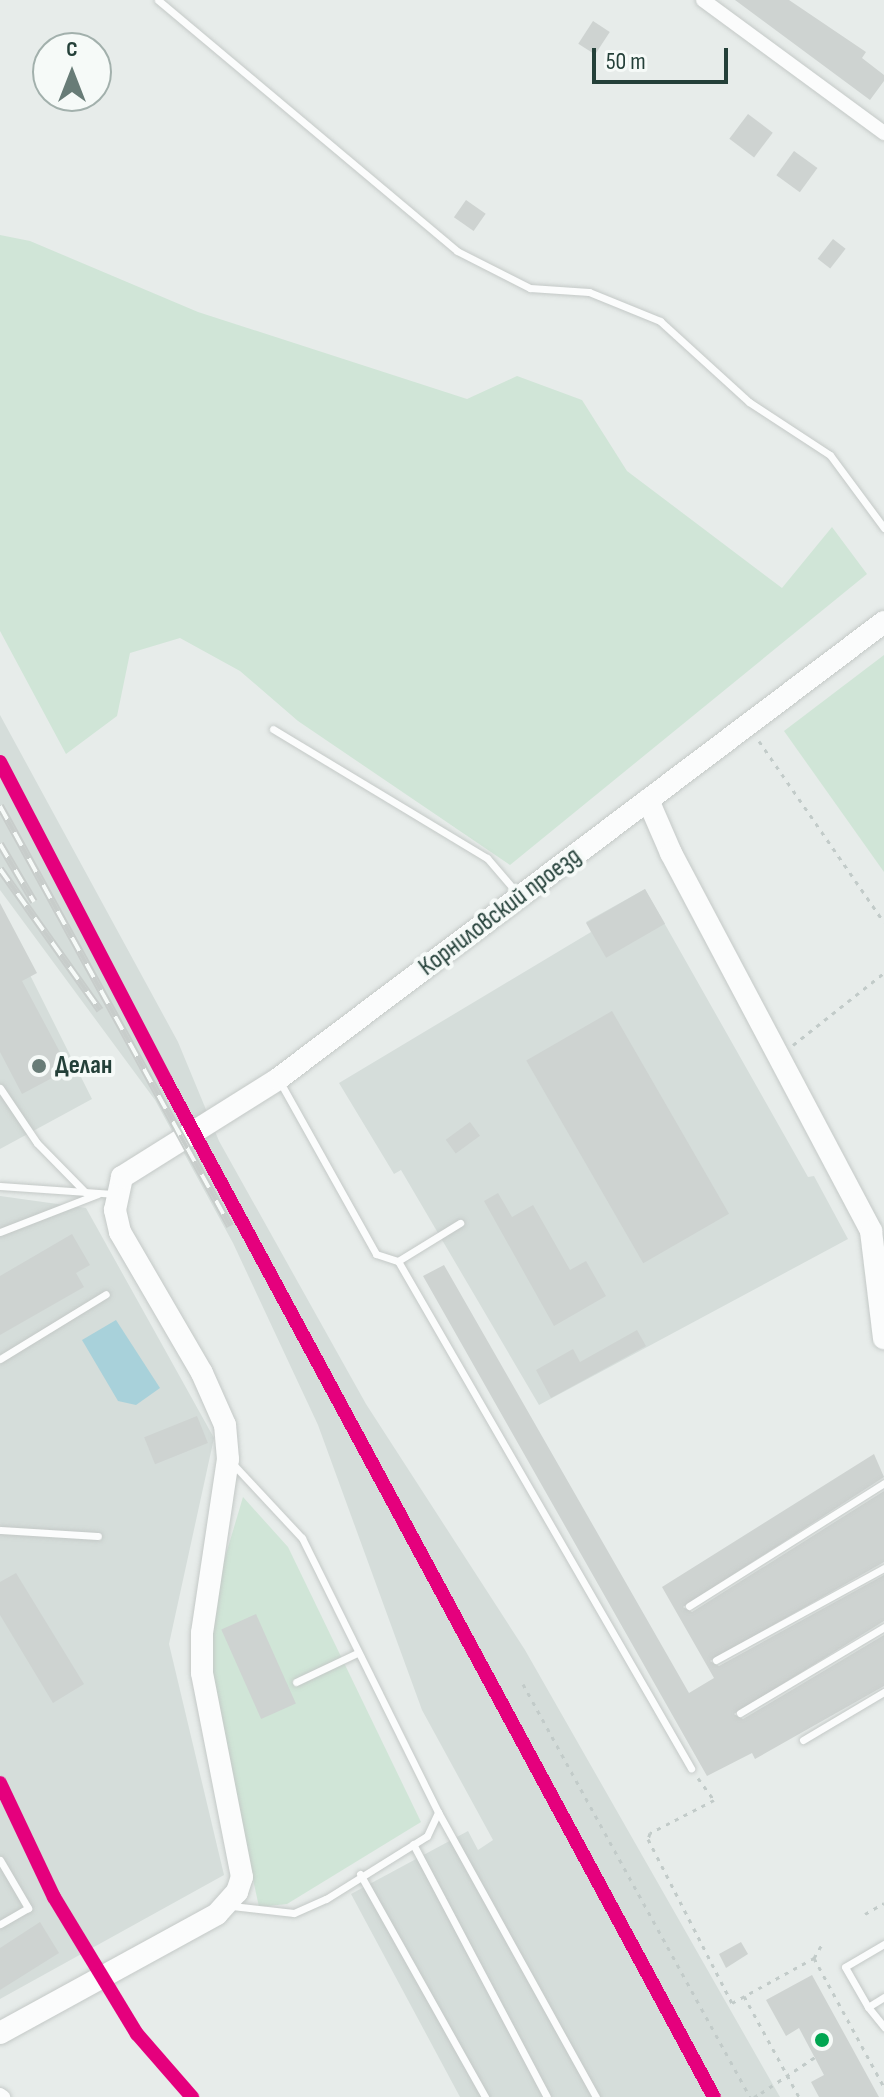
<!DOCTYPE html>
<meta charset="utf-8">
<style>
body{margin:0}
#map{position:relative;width:884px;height:2097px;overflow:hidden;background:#e7ecea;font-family:"Sofia Sans Condensed",sans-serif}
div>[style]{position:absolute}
.built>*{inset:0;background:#d5ddda}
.green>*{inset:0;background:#d0e5d7}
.water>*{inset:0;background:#a8d1da}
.building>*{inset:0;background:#ced3d1;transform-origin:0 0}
.path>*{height:3px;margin-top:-1.5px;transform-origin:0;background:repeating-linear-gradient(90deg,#c2cbc9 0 4px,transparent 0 10px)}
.roads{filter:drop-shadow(0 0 2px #c4c9c7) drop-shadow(0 0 2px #c4c9c7)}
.lane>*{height:7px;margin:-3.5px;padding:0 3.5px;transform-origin:3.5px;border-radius:3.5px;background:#fbfcfc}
.street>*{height:14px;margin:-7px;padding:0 7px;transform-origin:7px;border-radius:7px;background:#fbfcfc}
.secondary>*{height:22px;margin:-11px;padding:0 11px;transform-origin:11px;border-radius:11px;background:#fbfcfc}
.rail>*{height:8px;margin-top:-4px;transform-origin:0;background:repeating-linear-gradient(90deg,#f6faf8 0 15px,#c8cdcb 0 30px);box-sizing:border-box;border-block:2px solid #c8cdcb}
.path-bridge>*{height:3px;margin-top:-1.5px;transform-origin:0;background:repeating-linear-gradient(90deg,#c2cbc9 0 4px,transparent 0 10px)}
.rail-1>*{height:14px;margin:-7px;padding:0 7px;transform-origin:7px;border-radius:7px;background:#e5007d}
.dots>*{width:22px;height:22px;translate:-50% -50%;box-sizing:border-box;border:4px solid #f6faf8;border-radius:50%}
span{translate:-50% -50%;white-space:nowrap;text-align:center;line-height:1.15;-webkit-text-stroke:8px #f6faf8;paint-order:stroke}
.street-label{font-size:26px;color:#244039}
.poi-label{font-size:26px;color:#244039;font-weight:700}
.left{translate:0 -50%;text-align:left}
.north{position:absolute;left:32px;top:32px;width:80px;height:80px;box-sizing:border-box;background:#f6faf8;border:2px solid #a2b0ac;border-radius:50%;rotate:0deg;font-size:22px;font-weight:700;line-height:32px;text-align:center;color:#244039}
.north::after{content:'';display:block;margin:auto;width:28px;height:36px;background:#687c77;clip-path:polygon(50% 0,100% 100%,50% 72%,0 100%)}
.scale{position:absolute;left:592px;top:48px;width:136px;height:36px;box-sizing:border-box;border:4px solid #244039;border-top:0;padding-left:10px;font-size:24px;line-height:28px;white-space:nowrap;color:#244039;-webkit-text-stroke:6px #f6faf8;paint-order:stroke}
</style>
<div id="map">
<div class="built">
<i style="clip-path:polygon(0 715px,178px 1042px,219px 1141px,366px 1404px,525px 1650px,780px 2097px,460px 2097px,351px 1894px,468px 1831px,478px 1850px,493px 1840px,422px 1710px,318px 1425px,233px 1243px,155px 1100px,0 890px)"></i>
<i style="clip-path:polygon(645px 889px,808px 1177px,814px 1176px,848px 1239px,539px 1405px,401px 1170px,394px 1174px,339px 1083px,591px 932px,586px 922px)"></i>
<i style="clip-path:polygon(0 915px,92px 1099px,0 1149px)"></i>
<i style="clip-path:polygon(0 1196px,86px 1208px,214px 1438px,169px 1644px,224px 1875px,0 1999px)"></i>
</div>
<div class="green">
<i style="clip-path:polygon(0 235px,30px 241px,198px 312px,467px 399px,517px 376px,582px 400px,627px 471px,782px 588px,832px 527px,867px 574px,510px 865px,298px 721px,240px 671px,180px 638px,130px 653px,117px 716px,66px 754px,0 631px)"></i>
<i style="clip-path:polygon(884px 655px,884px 872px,784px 731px)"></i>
<i style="clip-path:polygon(243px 1497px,288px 1547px,421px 1822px,287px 1904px,259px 1907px,208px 1669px,213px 1598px)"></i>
</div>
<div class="water">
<i style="clip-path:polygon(116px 1320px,160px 1388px,136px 1405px,118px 1401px,82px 1340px)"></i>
</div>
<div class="building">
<i style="clip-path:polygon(735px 0,789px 0,866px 52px,862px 58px,884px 75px,884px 81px,870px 100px)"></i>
<i style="left:593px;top:21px;width:20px;height:27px;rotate:33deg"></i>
<i style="left:748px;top:114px;width:31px;height:31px;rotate:37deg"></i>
<i style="left:794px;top:151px;width:29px;height:30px;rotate:36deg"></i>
<i style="left:466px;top:200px;width:24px;height:21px;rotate:35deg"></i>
<i style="left:833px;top:239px;width:16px;height:25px;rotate:38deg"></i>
<i style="left:645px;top:889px;width:40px;height:68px;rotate:60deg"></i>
<i style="clip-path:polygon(0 903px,37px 973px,22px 981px,69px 1069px,22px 1094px,0 1052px)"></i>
<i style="left:612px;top:1011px;width:234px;height:99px;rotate:60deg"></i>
<i style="left:470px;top:1122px;width:17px;height:30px;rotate:54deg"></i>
<i style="clip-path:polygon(498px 1193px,512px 1217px,533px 1205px,570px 1270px,586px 1261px,606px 1296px,554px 1326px,484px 1201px)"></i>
<i style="clip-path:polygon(72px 1234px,90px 1265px,76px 1273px,84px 1287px,0 1335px,0 1276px)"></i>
<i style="clip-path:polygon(444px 1265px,689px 1693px,714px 1678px,662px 1587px,874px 1454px,884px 1477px,683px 1607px,692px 1612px,884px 1491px,884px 1562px,710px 1661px,719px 1666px,884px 1575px,884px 1621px,734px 1714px,743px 1719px,884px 1635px,884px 1686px,755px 1759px,752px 1753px,707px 1776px,423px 1276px)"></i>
<i style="clip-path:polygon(637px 1330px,646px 1346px,551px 1398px,536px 1370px,573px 1349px,580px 1362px)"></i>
<i style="left:197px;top:1416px;width:29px;height:57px;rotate:68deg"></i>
<i style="clip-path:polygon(16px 1573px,84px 1684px,53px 1703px,0 1615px,0 1582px)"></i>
<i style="left:256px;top:1614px;width:98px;height:38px;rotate:66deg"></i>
<i style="clip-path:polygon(40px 1922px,59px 1953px,0 1990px,0 1948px)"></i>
<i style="clip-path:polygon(741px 1942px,748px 1954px,726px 1968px,719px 1954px)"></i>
<i style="clip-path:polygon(812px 1975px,845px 2035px,879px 2097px,819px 2097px,811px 2082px,824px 2075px,799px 2028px,786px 2036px,766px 2000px)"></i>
</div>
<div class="path">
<i style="left:759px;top:741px;width:220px;rotate:55.4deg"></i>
<i style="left:793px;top:1045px;width:116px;rotate:-38.4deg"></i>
<i style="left:523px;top:1684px;width:471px;rotate:61.2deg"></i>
<i style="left:698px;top:1778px;width:27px;rotate:54deg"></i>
<i style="left:714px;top:1800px;width:72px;rotate:152.7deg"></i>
<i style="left:650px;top:1833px;width:6px;rotate:108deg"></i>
<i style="left:648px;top:1839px;width:184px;rotate:62.9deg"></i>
<i style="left:732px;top:2003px;width:94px;rotate:-28.8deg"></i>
<i style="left:814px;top:1958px;width:16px;rotate:-60deg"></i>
<i style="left:865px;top:1914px;width:22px;rotate:-30deg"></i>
<i style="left:814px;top:1958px;width:147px;rotate:61.5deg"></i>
<i style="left:744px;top:1996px;width:115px;rotate:61.4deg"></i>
<i style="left:754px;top:2097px;width:8px;rotate:-30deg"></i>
</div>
<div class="roads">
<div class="lane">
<i style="left:158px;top:0;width:390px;rotate:40deg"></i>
<i style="left:457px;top:251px;width:82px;rotate:26.9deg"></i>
<i style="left:530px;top:288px;width:59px;rotate:3.9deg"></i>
<i style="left:589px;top:292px;width:77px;rotate:22.2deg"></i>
<i style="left:660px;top:321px;width:120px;rotate:42.3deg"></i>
<i style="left:749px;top:402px;width:97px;rotate:33.2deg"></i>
<i style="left:830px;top:455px;width:91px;rotate:53.5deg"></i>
<i style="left:273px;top:729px;width:250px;rotate:31.1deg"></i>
<i style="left:487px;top:858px;width:46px;rotate:49.4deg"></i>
<i style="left:280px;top:1082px;width:197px;rotate:60.8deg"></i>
<i style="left:376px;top:1254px;width:23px;rotate:18deg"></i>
<i style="left:398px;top:1261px;width:586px;rotate:59.98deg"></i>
<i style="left:0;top:1088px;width:66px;rotate:56.1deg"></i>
<i style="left:37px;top:1143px;width:69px;rotate:45.6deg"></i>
<i style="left:0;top:1186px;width:113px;rotate:4deg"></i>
<i style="left:0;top:1232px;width:105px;rotate:-21.2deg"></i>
<i style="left:398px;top:1261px;width:73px;rotate:-31.5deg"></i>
<i style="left:0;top:1359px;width:124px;rotate:-31.5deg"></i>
<i style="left:0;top:1530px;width:98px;rotate:3.5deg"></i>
<i style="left:689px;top:1606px;width:231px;rotate:-32.2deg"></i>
<i style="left:716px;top:1660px;width:192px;rotate:-28.7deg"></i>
<i style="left:296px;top:1682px;width:68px;rotate:-25.4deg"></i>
<i style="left:740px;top:1713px;width:168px;rotate:-30.8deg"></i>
<i style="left:803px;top:1740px;width:94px;rotate:-30.7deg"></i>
<i style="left:438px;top:1812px;width:326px;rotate:61deg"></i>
<i style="left:413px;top:1844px;width:286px;rotate:62.1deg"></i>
<i style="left:0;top:1860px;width:56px;rotate:59.7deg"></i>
<i style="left:28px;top:1908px;width:32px;rotate:150deg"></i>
<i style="left:360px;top:1874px;width:256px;rotate:60.7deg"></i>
<i style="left:232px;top:1906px;width:62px;rotate:6.4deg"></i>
<i style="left:294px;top:1913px;width:35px;rotate:-24deg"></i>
<i style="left:326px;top:1899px;width:119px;rotate:-32deg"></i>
<i style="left:427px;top:1836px;width:26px;rotate:-65deg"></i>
<i style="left:438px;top:1812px;width:306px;rotate:-116.4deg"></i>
<i style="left:302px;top:1538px;width:103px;rotate:-133deg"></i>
<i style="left:884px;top:1944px;width:45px;rotate:149.5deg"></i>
<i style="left:845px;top:1967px;width:46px;rotate:60.1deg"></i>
<i style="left:868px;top:2007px;width:19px;rotate:-32deg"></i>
<i style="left:868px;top:2007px;width:26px;rotate:51deg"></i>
</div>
<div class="street">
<i style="left:703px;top:0;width:225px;rotate:36.3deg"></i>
<i style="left:0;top:2095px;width:4px;rotate:34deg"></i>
</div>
<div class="secondary">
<i style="left:648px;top:800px;width:58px;rotate:66.5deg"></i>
<i style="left:671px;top:853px;width:428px;rotate:62.1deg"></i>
<i style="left:871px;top:1231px;width:108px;rotate:83.1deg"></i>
<i style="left:0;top:2033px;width:247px;rotate:-28.7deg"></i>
<i style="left:217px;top:1914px;width:30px;rotate:-48deg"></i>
<i style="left:237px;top:1892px;width:16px;rotate:-72deg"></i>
<i style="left:242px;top:1877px;width:208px;rotate:-101.1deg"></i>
<i style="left:202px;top:1673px;width:40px;rotate:-90deg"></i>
<i style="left:202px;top:1633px;width:176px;rotate:-81.5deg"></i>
<i style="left:228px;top:1459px;width:34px;rotate:-95deg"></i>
<i style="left:225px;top:1425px;width:57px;rotate:-113.9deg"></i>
<i style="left:202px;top:1373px;width:163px;rotate:-120.2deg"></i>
<i style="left:120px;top:1232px;width:23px;rotate:-103deg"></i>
<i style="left:115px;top:1210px;width:34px;rotate:-78deg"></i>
<i style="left:122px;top:1177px;width:184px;rotate:-32.1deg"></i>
<i style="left:278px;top:1079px;width:759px;rotate:-37.02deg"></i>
</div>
</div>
<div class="rail">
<i style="left:0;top:806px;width:479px;rotate:61.3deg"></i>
<i style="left:0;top:844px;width:67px;rotate:59.6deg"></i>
<i style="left:0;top:869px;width:173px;rotate:54.7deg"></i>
<i style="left:0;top:1783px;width:126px;rotate:64.7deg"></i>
<i style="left:54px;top:1897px;width:160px;rotate:58.8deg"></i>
<i style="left:137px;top:2034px;width:84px;rotate:48.9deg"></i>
</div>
<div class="path-bridge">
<i style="left:761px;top:2093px;width:65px;rotate:-33.7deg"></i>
</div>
<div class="rail-1">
<i style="left:0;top:762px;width:360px;rotate:62.5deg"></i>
<i style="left:166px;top:1081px;width:1154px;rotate:61.66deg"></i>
<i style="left:0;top:1783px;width:126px;rotate:64.7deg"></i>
<i style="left:54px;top:1897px;width:160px;rotate:58.8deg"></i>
<i style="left:137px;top:2034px;width:84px;rotate:48.9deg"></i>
</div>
<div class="dots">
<i style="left:39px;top:1066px;background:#687c77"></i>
<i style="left:822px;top:2040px;background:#00a651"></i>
</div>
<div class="street-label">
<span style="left:500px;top:912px;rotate:-37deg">Корниловский проезд</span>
</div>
<div class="poi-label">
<span class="left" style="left:55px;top:1066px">Делан</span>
</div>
<div class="north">С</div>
<div class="scale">50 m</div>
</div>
